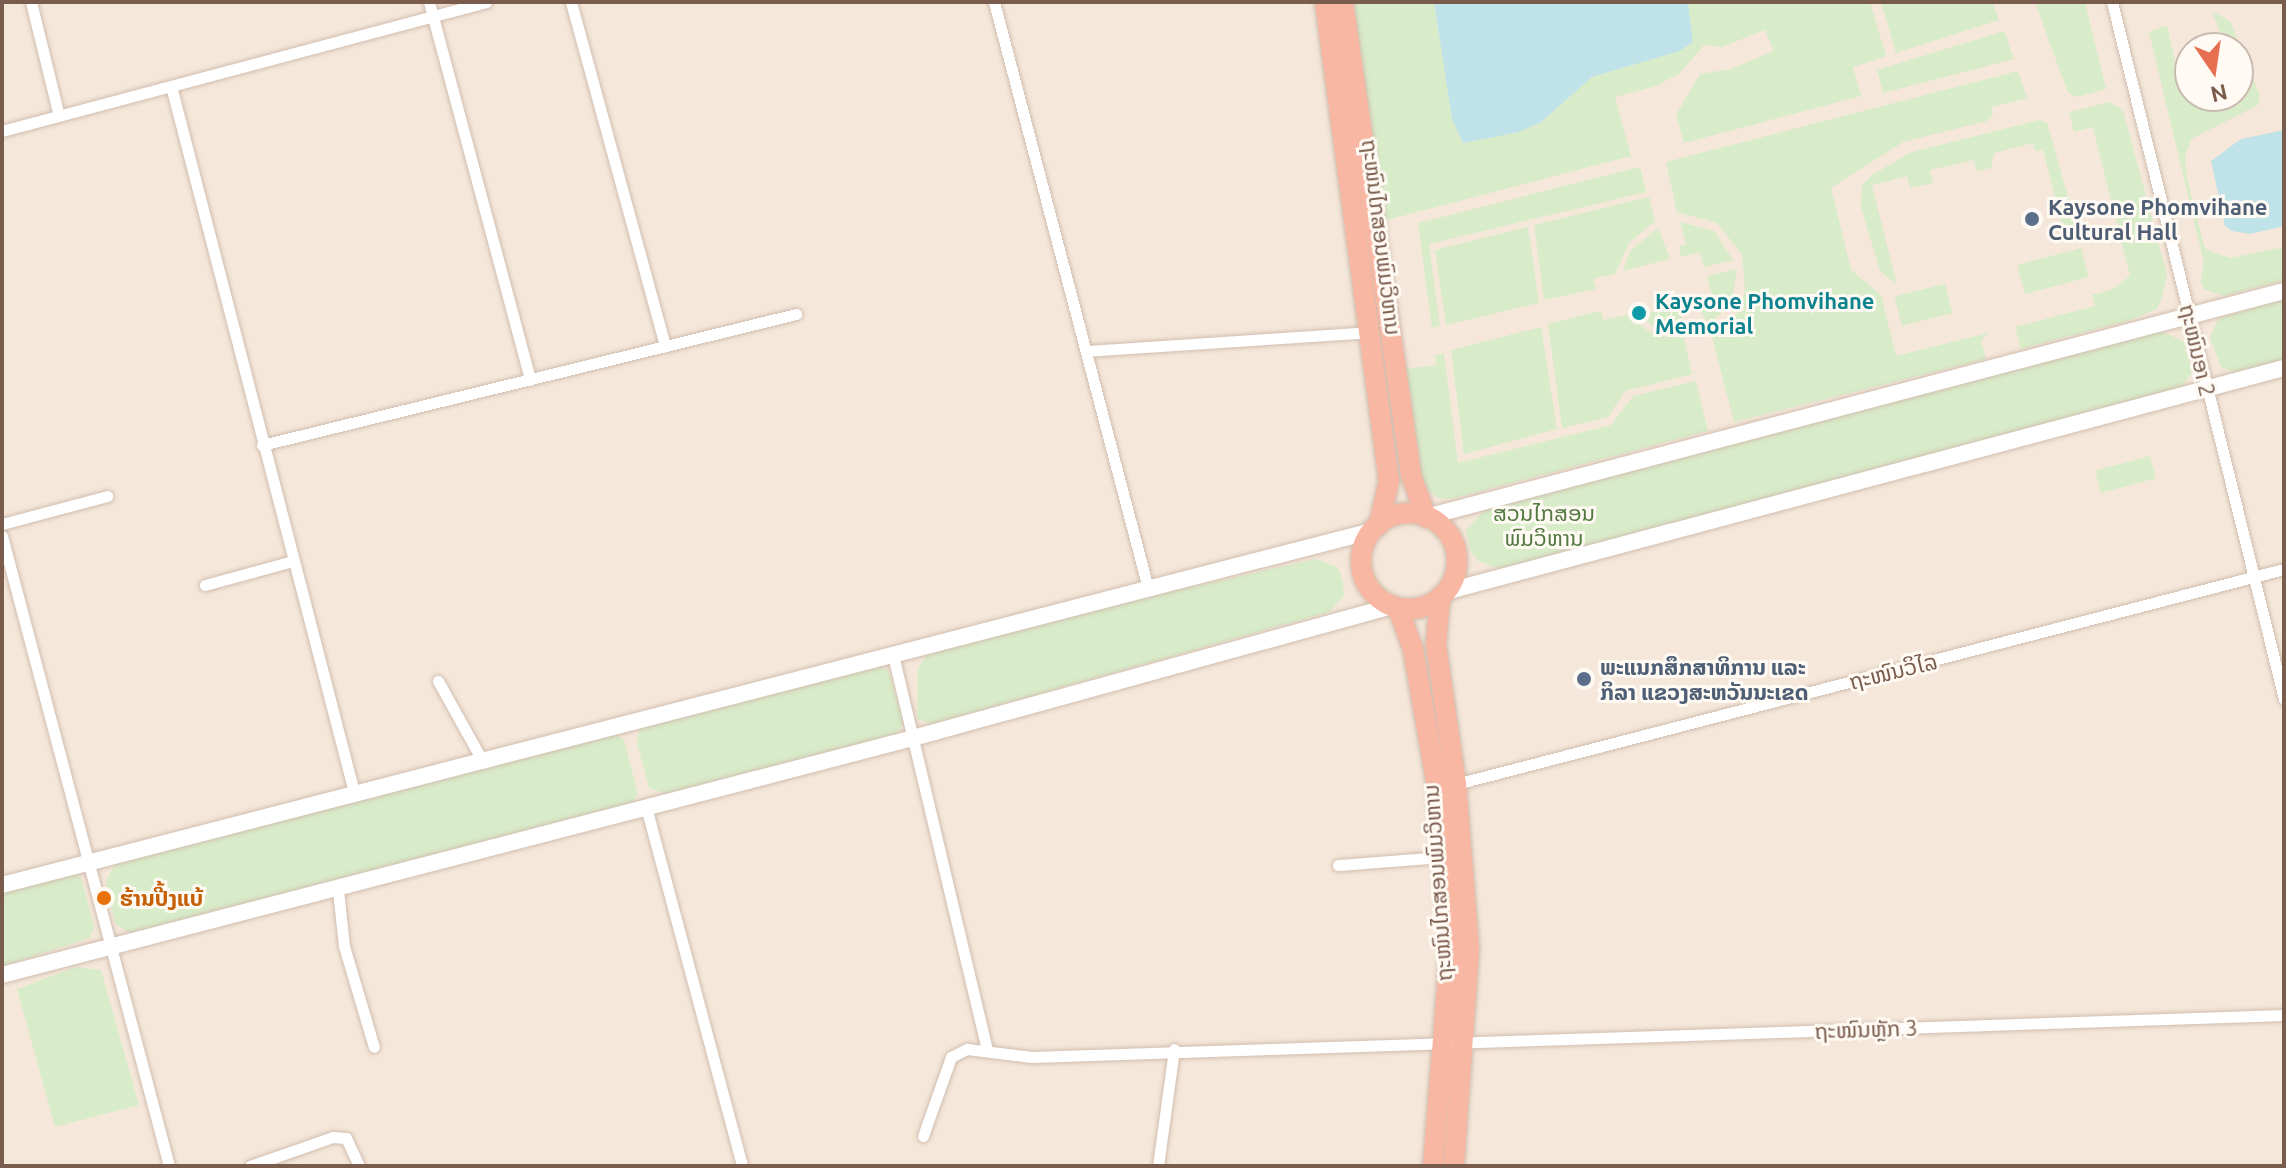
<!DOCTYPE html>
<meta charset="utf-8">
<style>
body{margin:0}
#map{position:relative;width:2286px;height:1168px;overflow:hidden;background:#fdf6ec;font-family:Ubuntu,"Noto Sans Lao",sans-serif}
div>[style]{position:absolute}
.residential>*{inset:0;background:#f5e8da}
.green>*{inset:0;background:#d8ecc9;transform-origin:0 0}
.water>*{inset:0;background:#bfe3e8}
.roads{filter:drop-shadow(0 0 2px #d1beb0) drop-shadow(0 0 2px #d1beb0)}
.street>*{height:11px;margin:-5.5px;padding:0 5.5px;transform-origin:5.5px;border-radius:5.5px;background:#fff}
.secondary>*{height:16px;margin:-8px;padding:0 8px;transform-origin:8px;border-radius:8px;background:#fff}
.highway>*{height:20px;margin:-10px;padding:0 10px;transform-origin:10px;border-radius:10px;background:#f7b7a3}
.highway>.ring{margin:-10px;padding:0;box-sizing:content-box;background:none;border:20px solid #f7b7a3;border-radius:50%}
.dots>*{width:22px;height:22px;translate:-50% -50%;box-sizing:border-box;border:4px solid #fffaf3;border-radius:50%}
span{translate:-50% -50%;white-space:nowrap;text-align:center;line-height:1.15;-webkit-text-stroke:6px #fffaf3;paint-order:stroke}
.service-label{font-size:22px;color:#4e5e75;font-weight:700}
.left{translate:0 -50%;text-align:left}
.street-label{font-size:22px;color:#7a5c4d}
.culture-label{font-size:22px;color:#0d838f;font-weight:700}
.park-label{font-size:22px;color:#537a41}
.food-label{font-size:22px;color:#c56008;font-weight:700}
.frame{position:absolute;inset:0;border:4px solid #7a5c4d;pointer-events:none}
.north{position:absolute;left:2174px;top:32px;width:80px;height:80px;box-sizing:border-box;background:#fffaf3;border:2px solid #cabbb1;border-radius:50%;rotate:167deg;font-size:22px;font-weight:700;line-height:32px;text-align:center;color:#7a5c4d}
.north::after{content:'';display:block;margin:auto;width:28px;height:36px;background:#e76f51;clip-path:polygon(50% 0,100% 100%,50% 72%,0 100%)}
</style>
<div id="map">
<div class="residential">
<i style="clip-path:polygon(evenodd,2px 2px,2284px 2px,2284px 1166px,2px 1166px,2px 2px,2190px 48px,2238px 48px,2238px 96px,2190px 96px,2190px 48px)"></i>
</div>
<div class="green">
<i style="clip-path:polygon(1351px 2px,1434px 2px,1452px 119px,1464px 143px,1519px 132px,1540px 123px,1592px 77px,1680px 51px,1693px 42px,1688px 2px,1870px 2px,1886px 56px,1853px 67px,1861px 96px,1684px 143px,1676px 115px,1700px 74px,1731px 69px,1774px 51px,1765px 30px,1722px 47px,1704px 45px,1680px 73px,1656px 86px,1615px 97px,1631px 156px,1383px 221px)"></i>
<i style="clip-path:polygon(1881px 2px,1993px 2px,1999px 20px,1896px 53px)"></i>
<i style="clip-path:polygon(2035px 2px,2085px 2px,2106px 89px,2077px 97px,2068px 93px)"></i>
<i style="clip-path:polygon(2212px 11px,2230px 21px,2260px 96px,2258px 105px,2191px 139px,2185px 157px,2187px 179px,2205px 249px,2230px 258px,2284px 247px,2284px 280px,2224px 296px,2204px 289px,2201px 281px,2204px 263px,2149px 32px,2167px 25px,2175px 62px,2190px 70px,2190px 96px,2238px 96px,2238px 48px,2226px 48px)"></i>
<i style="clip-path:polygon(2004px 31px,2014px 59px,1883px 93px,1877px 70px)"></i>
<i style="clip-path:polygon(2018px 71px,2027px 98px,1991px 107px,1993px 116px,1987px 121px,1903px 142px,1831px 188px,1851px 270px,1881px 295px,1896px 356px,1989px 333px,1981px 341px,1986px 359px,1734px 422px,1711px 333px,1728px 325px,1740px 309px,1745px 291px,1742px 255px,1717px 223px,1677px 212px,1666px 162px)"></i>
<i style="clip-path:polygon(2109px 102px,2123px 110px,2167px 275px,2161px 300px,2157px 309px,2131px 320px,2021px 349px,2015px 327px,2095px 306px,2092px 295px,2113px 289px,2130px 276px,2093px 127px,2074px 132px,2069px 112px)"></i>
<i style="clip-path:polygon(2039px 120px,2047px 123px,2078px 232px,2059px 237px,2063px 229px,2043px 150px,2035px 151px,2033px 143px,1994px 153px,1991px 168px,1977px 171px,1973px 160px,1930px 170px,1933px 183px,1910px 188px,1907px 176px,1872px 185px,1897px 285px,1880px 271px,1861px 207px,1862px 185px,1871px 176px,1909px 153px)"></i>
<i style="clip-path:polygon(1640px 167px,1646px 192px,1429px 244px,1440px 326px,1432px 328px,1418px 223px)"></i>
<i style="clip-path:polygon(1649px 197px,1655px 221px,1629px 243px,1615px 274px,1593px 279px,1596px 289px,1544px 300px,1534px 225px)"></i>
<i style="clip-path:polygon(1680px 222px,1714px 231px,1733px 260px,1704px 267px,1700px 252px,1681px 257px,1679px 246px,1686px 244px)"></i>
<i style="clip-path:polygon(1528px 227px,1539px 303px,1446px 325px,1435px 250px)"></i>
<i style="clip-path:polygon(1658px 228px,1670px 259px,1623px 271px,1630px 251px)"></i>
<i style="left:2081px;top:248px;width:30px;height:66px;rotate:75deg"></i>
<i style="clip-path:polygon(1737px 269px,1732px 302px,1708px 326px,1697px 300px,1712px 296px,1707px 276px)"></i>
<i style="left:1945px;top:284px;width:30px;height:52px;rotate:76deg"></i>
<i style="clip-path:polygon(2284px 298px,2284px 362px,2240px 374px,2221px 367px,2210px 338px,2218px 319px)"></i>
<i style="clip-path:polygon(1684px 304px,1679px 310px,1684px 332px,1656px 328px,1638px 315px)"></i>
<i style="clip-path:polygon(1601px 311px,1603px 320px,1627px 315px,1654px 335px,1684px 338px,1692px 374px,1625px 391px,1608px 417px,1562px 428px,1548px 324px)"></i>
<i style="clip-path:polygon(1541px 327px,1557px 429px,1464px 454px,1451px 350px)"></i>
<i style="clip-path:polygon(2159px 331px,2184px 341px,2192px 372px,2180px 390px,1500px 569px,1478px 561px,1470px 550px,1466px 529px,1487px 508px)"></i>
<i style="clip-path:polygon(1444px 353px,1458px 463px,1611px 425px,1633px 396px,1696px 381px,1708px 431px,1452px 499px,1438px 498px,1422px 485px,1404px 369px,1436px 365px,1435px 355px)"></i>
<i style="left:2150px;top:456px;width:23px;height:57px;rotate:75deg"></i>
<i style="clip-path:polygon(1315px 559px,1338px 567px,1343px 583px,1344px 596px,1329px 612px,932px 724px,917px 719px,918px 668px,927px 654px,1120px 603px)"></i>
<i style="clip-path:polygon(881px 666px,889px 672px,904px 723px,896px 734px,666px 794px,649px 788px,637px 744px,640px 727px)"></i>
<i style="clip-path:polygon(616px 734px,624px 740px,638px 794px,633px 803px,130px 933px,115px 924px,106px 881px,117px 861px)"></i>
<i style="clip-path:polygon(75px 873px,81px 877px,94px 927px,90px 938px,2px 966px,2px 891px)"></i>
<i style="clip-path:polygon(76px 967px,101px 970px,139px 1105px,55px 1127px,17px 989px)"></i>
</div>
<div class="water">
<i style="clip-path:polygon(1434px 2px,1688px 2px,1693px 42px,1680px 51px,1592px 77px,1540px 123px,1519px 132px,1463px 143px,1452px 119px)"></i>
<i style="clip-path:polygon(2284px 130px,2284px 226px,2250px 234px,2232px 231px,2225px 226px,2211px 161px,2241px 139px)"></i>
</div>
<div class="roads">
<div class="street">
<i style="left:31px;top:2px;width:117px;rotate:76.2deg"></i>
<i style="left:429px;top:2px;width:391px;rotate:75deg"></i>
<i style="left:571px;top:2px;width:357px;rotate:74.7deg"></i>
<i style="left:994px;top:2px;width:606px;rotate:75.28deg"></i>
<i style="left:2112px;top:2px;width:718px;rotate:76.14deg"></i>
<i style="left:171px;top:86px;width:733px;rotate:75.47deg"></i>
<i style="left:2px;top:131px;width:501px;rotate:-14.92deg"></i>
<i style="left:1086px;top:351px;width:285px;rotate:-3.8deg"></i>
<i style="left:262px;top:445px;width:550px;rotate:-13.78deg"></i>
<i style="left:2px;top:524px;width:109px;rotate:-14.9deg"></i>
<i style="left:2px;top:536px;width:652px;rotate:75.15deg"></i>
<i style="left:205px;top:585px;width:91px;rotate:-15.3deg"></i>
<i style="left:893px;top:655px;width:407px;rotate:76.6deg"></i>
<i style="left:438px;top:681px;width:93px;rotate:60.9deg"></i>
<i style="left:1456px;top:784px;width:855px;rotate:-14.56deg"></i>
<i style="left:646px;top:807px;width:372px;rotate:75deg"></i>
<i style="left:1338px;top:865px;width:105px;rotate:-4.4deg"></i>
<i style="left:338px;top:890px;width:56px;rotate:83.9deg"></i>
<i style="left:344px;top:946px;width:105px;rotate:73.5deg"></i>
<i style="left:923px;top:1136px;width:84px;rotate:-70.5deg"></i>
<i style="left:951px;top:1057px;width:18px;rotate:-27deg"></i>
<i style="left:967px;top:1049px;width:65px;rotate:7deg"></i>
<i style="left:1032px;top:1057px;width:1253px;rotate:-1.92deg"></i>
<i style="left:250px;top:1166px;width:88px;rotate:-19.3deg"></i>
<i style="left:333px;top:1137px;width:13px;rotate:4deg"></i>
<i style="left:346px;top:1138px;width:31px;rotate:65deg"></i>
<i style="left:1158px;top:1166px;width:118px;rotate:-82.2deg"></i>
</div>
<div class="secondary">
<i style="left:1426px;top:517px;width:887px;rotate:-14.76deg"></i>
<i style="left:1445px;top:592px;width:868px;rotate:-14.95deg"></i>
<i style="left:2px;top:885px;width:1415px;rotate:-14.49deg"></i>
<i style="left:2px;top:975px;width:941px;rotate:-14.58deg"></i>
<i style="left:913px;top:738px;width:497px;rotate:-15.4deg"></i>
</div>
<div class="highway">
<i style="left:1325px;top:2px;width:482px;rotate:82.4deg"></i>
<i style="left:1389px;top:480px;width:46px;rotate:102.5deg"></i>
<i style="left:1343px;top:2px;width:478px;rotate:81.8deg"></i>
<i style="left:1411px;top:475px;width:45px;rotate:70.3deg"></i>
<i class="ring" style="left:1361px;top:513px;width:76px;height:76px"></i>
<i style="left:1440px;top:598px;width:47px;rotate:94.9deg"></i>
<i style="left:1436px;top:645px;width:140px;rotate:81.8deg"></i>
<i style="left:1456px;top:784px;width:167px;rotate:85.5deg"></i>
<i style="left:1469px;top:950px;width:217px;rotate:94deg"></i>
<i style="left:1398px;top:608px;width:44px;rotate:69.9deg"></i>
<i style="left:1413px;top:649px;width:140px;rotate:80.1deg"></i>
<i style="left:1437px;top:787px;width:164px;rotate:85.4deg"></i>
<i style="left:1450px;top:950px;width:217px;rotate:94.5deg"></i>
</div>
</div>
<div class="dots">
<i style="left:2032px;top:219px;background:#5c6f8a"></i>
<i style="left:1639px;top:313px;background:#0f9aa8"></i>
<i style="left:1584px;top:679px;background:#5c6f8a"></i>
<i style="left:104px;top:898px;background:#e8710a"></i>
</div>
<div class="service-label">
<span class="left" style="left:2048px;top:219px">Kaysone Phomvihane<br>Cultural Hall</span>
<span class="left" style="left:1600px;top:679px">ພະແນກສຶກສາທິການ ແລະ<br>ກິລາ ແຂວງສະຫວັນນະເຂດ</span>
</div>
<div class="street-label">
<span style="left:1382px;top:237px;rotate:83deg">ຖະໜົນໄກສອນພົມວິຫານ</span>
<span style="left:2198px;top:350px;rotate:77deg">ຖະໜົນອາ 2</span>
<span style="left:1893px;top:671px;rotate:-14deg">ຖະໜົນວິໄລ</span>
<span style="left:1437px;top:883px;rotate:-94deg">ຖະໜົນໄກສອນພົມວິຫານ</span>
<span style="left:1866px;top:1029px;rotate:-2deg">ຖະໜົນຫຼັກ 3</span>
</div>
<div class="culture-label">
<span class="left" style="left:1655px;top:313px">Kaysone Phomvihane<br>Memorial</span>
</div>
<div class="park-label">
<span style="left:1544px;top:525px">ສວນໄກສອນ<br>ພົມວິຫານ</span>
</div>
<div class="food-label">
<span class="left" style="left:120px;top:898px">ຮ້ານປີ້ງແບ້</span>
</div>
<div class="frame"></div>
<div class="north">N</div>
</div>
